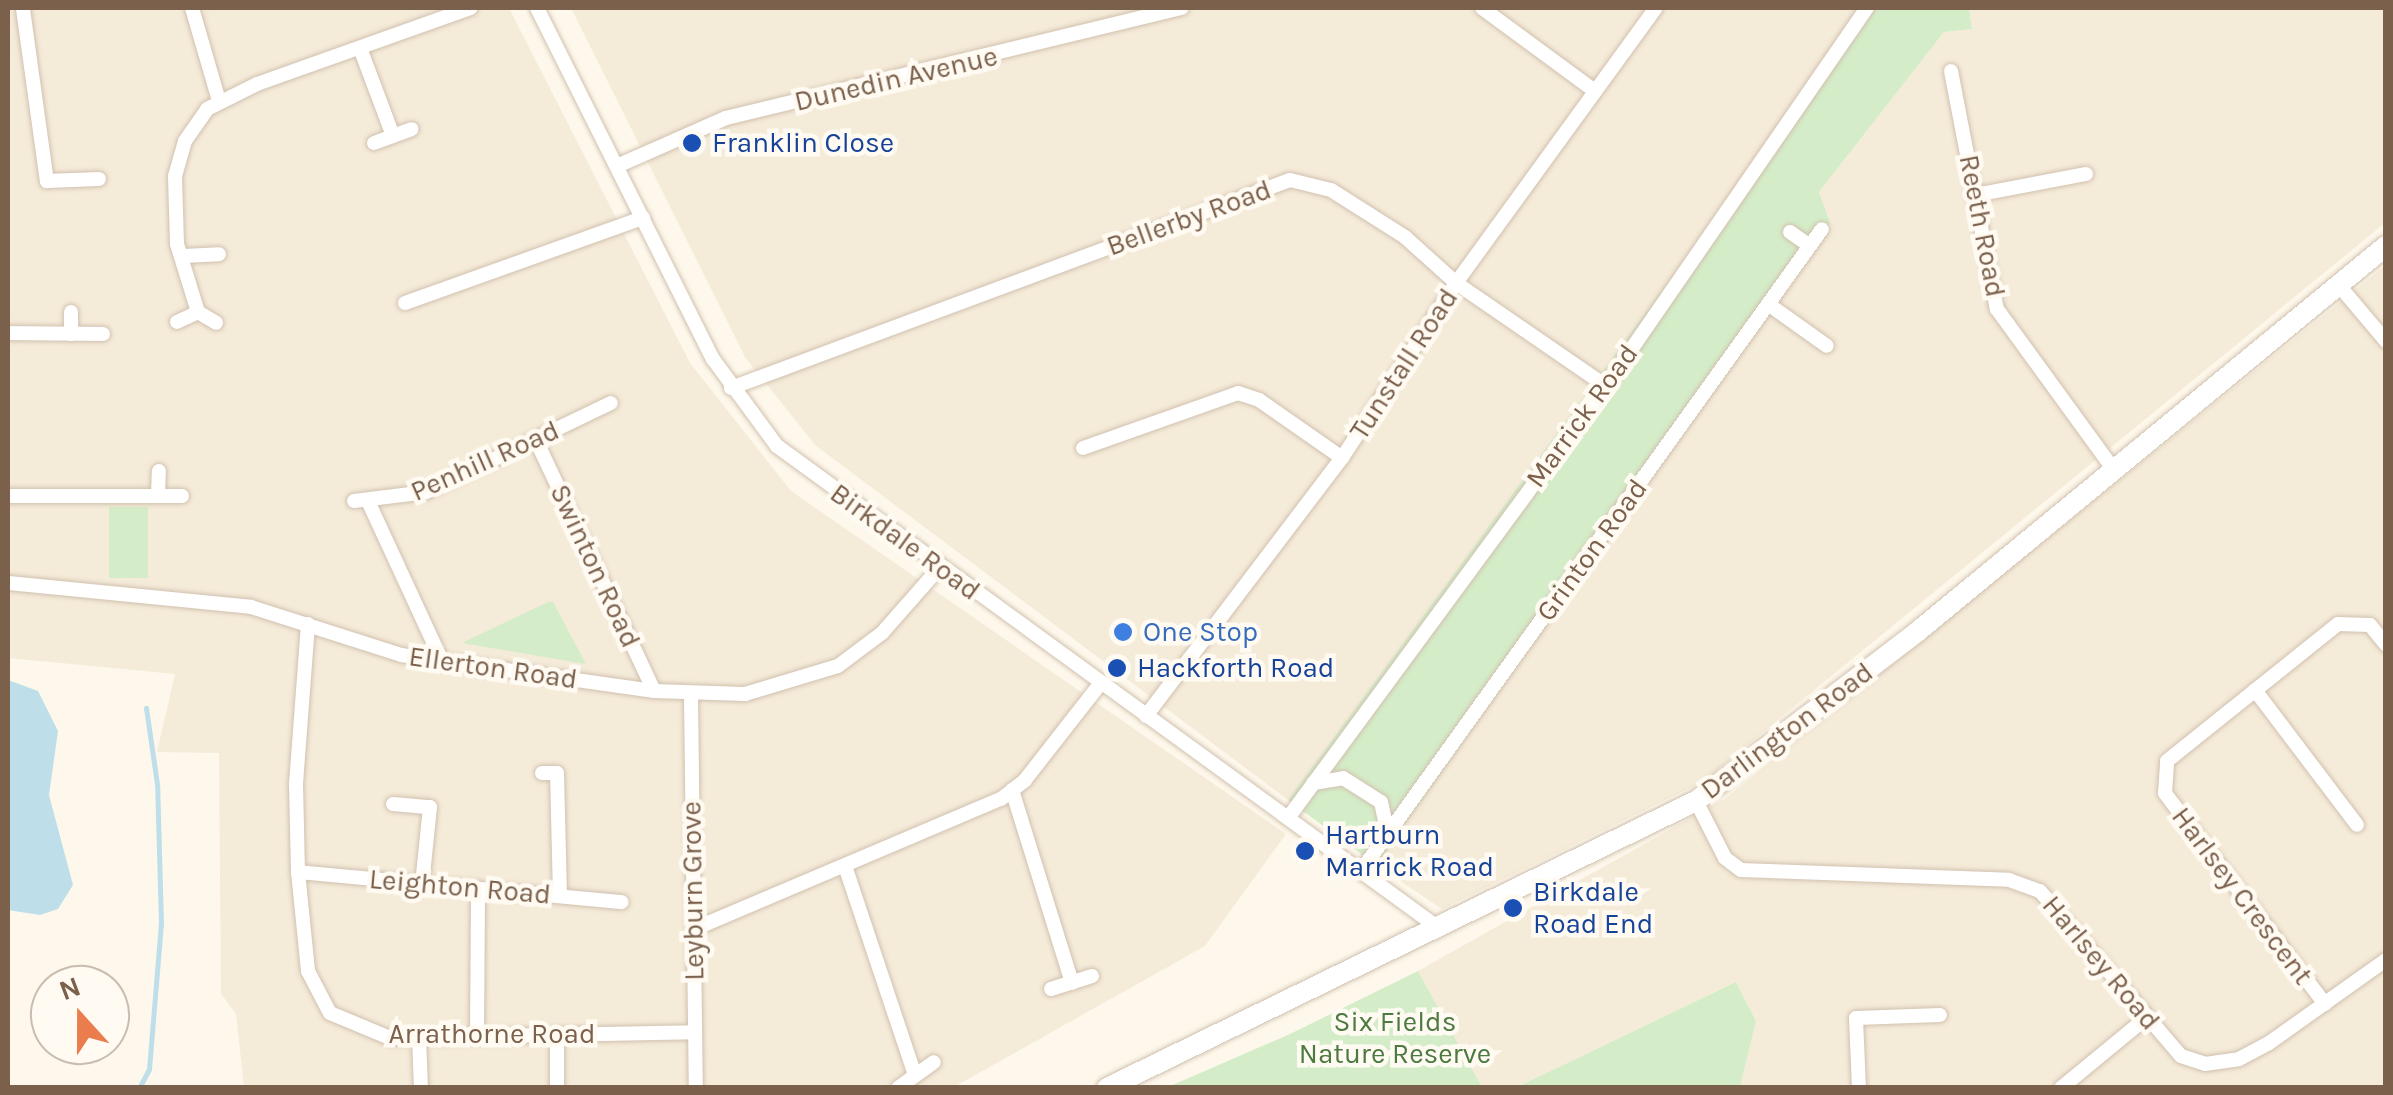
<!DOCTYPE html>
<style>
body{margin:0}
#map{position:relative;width:2393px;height:1095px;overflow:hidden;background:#fdf8eb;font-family:Karla,sans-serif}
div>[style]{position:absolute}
.residential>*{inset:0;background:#f5ebd9}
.green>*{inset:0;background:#d4edc8;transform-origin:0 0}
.water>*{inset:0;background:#bedfe9}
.stream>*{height:5px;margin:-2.5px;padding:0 2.5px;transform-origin:2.5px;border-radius:2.5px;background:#bedfe9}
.roads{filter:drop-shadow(0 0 2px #d1c1af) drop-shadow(0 0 2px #d1c1af)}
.street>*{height:14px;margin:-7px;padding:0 7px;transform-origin:7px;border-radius:7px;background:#fff}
.secondary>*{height:20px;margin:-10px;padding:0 10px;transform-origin:10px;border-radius:10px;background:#fff}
.dots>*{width:28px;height:28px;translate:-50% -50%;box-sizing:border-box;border:5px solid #fffbf3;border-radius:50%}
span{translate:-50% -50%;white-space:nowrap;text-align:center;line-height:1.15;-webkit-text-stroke:9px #fffbf3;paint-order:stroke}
.street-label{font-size:28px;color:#7b604c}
.transit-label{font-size:28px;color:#164399}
.left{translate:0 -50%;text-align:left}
.shop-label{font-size:28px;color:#366cbe}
.park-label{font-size:28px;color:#4d7a40}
.frame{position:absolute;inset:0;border:10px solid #7b604c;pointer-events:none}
.north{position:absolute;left:30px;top:965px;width:100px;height:100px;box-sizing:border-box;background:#fffbf3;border:2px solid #cabdb0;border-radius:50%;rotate:339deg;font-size:28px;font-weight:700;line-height:40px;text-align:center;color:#7b604c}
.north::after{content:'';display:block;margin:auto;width:35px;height:45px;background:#ea7c4d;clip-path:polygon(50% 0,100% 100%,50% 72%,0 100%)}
</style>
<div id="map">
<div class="residential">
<i style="clip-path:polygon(8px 8px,509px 8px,690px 363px,791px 491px,1286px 834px,1205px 946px,954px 1087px,244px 1087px,236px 1014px,221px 994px,219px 753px,157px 752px,175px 674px,8px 658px)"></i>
<i style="clip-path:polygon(571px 8px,1869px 8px,1288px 800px,815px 445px,745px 357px)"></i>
<i style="clip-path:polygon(1969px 8px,2385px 8px,2385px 223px,1702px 782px,1442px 909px,1376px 865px,1829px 223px,1819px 192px,1944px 32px,1972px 29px)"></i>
<i style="clip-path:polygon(2385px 266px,2385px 1087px,1740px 1087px,1756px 1021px,1736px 982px,1517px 1087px,1482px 1087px,1418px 971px,1726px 798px)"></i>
</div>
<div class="green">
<i style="clip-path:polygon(1869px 8px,1969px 8px,1972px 29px,1944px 32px,1819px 192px,1830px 223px,1376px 865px,1288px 800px)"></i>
<i style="left:109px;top:507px;width:39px;height:71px"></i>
<i style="clip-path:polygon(553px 602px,586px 664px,462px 643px,548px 602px)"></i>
<i style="clip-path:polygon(1418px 971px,1482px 1087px,1168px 1087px,1290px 1034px)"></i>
<i style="clip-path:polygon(1736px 982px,1756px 1021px,1740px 1087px,1517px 1087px)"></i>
</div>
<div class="water">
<i style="clip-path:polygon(8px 680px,38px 691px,58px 731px,49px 795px,73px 885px,58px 909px,40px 915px,8px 910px)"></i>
</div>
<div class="stream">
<i style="left:139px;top:1088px;width:21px;rotate:-62deg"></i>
<i style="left:149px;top:1069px;width:146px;rotate:-85.3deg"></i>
<i style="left:161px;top:923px;width:139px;rotate:-91.6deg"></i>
<i style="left:157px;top:784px;width:77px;rotate:-98.2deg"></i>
</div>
<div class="roads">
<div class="street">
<i style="left:192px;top:8px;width:97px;rotate:73.8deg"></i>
<i style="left:537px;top:8px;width:393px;rotate:63.4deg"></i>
<i style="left:713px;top:359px;width:108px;rotate:53.7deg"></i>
<i style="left:777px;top:446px;width:820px;rotate:36.07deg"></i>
<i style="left:1482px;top:8px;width:140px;rotate:36.3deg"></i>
<i style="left:23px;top:9px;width:174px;rotate:82.1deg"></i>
<i style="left:47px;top:181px;width:52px;rotate:-2.2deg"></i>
<i style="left:360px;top:48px;width:94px;rotate:69.4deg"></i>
<i style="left:1951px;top:71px;width:242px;rotate:79.1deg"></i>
<i style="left:1997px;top:309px;width:194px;rotate:54deg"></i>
<i style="left:374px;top:143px;width:40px;rotate:-20.2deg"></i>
<i style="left:617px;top:166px;width:119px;rotate:-23.8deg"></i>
<i style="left:726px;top:118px;width:469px;rotate:-13.6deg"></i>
<i style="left:1975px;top:195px;width:113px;rotate:-10.7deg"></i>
<i style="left:1790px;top:232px;width:24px;rotate:35deg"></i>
<i style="left:184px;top:256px;width:35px;rotate:-3deg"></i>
<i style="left:2337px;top:283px;width:76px;rotate:49.8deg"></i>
<i style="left:405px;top:303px;width:253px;rotate:-19.7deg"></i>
<i style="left:1768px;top:304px;width:72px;rotate:35.4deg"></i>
<i style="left:71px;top:312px;width:22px;rotate:90deg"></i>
<i style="left:198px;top:312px;width:21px;rotate:31deg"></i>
<i style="left:177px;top:322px;width:23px;rotate:-25deg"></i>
<i style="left:198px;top:312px;width:71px;rotate:-107.2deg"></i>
<i style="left:177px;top:244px;width:68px;rotate:-91.7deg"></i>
<i style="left:175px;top:176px;width:36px;rotate:-74deg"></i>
<i style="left:185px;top:141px;width:39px;rotate:-55deg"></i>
<i style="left:207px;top:109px;width:56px;rotate:-26.6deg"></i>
<i style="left:257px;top:84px;width:227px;rotate:-19.6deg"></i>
<i style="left:8px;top:333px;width:95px;rotate:0.6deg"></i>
<i style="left:731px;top:388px;width:596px;rotate:-20.41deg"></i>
<i style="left:1290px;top:180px;width:42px;rotate:13.7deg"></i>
<i style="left:1331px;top:190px;width:88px;rotate:32.4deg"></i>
<i style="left:1405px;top:237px;width:69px;rotate:42deg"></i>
<i style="left:1456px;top:283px;width:182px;rotate:34.5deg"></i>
<i style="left:536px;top:440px;width:277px;rotate:64.8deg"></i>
<i style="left:1083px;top:448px;width:164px;rotate:-19.5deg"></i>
<i style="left:1238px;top:393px;width:22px;rotate:18deg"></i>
<i style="left:1259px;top:400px;width:101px;rotate:34.9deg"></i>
<i style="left:158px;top:495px;width:24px;rotate:-88deg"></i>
<i style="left:8px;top:496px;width:174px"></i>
<i style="left:354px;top:501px;width:73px;rotate:-7.1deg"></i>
<i style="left:426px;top:492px;width:205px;rotate:-25.7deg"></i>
<i style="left:368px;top:501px;width:176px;rotate:65.2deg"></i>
<i style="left:8px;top:583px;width:244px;rotate:5.6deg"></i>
<i style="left:251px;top:607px;width:157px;rotate:17.7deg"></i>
<i style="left:401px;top:655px;width:256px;rotate:8.1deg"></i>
<i style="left:654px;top:691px;width:91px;rotate:1.9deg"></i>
<i style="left:745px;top:694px;width:97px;rotate:-16.8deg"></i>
<i style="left:838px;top:666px;width:55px;rotate:-36.9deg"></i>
<i style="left:882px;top:633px;width:88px;rotate:-48.7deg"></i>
<i style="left:308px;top:624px;width:160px;rotate:94.3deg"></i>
<i style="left:296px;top:784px;width:88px;rotate:88.7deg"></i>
<i style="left:298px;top:872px;width:100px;rotate:84.2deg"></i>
<i style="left:308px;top:971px;width:47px;rotate:62.4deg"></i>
<i style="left:330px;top:1013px;width:65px;rotate:22.6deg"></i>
<i style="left:390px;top:1038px;width:305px;rotate:-1.1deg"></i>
<i style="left:2255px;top:690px;width:169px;rotate:52.9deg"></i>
<i style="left:691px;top:695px;width:393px;rotate:89.3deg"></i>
<i style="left:1146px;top:716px;width:324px;rotate:-52.8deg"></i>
<i style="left:1342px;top:458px;width:209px;rotate:-56.9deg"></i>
<i style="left:1456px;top:283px;width:340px;rotate:-54deg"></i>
<i style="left:542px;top:773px;width:15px"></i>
<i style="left:557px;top:773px;width:123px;rotate:88.6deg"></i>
<i style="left:1313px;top:783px;width:30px;rotate:-9deg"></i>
<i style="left:1343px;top:778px;width:45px;rotate:32.3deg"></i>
<i style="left:1381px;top:802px;width:35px;rotate:78deg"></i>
<i style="left:1012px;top:790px;width:202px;rotate:72.7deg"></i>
<i style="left:1696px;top:801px;width:64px;rotate:63deg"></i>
<i style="left:1725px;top:858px;width:20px;rotate:37deg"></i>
<i style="left:1741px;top:870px;width:268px;rotate:2.1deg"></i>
<i style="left:2009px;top:880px;width:33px;rotate:20deg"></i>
<i style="left:2040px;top:891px;width:217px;rotate:49.5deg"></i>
<i style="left:2181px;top:1056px;width:25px;rotate:18deg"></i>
<i style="left:2205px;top:1064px;width:34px;rotate:-8deg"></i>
<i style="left:2239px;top:1059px;width:34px;rotate:-28deg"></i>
<i style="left:2269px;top:1043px;width:143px;rotate:-35.4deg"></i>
<i style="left:393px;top:804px;width:37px;rotate:5deg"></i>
<i style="left:430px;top:807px;width:77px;rotate:95.9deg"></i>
<i style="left:1288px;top:818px;width:536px;rotate:-53.64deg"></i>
<i style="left:1606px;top:386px;width:459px;rotate:-55.4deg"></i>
<i style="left:845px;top:866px;width:220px;rotate:71.5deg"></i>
<i style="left:1361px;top:871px;width:790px;rotate:-54.32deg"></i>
<i style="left:298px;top:872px;width:325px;rotate:5.3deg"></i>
<i style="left:694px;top:929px;width:333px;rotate:-23deg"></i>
<i style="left:1001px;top:799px;width:31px;rotate:-38deg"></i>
<i style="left:1025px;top:780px;width:122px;rotate:-52deg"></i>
<i style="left:1051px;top:989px;width:43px;rotate:-17.6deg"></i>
<i style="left:2325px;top:1004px;width:265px;rotate:-127.2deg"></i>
<i style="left:2165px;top:793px;width:32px;rotate:-86deg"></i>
<i style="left:2167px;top:761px;width:219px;rotate:-38.7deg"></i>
<i style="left:2338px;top:624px;width:32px;rotate:2deg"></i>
<i style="left:2370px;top:625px;width:26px;rotate:51deg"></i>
<i style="left:557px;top:1034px;width:54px;rotate:90deg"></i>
<i style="left:477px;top:1036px;width:147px;rotate:-89.6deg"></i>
<i style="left:419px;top:1037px;width:51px;rotate:87.8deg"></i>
<i style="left:898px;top:1088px;width:44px;rotate:-35.8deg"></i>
<i style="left:1859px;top:1088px;width:70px;rotate:-92.5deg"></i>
<i style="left:1856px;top:1018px;width:84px;rotate:-2deg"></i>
<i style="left:2061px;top:1088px;width:110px;rotate:-39.5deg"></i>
</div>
<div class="secondary">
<i style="left:1107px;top:1088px;width:655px;rotate:-25.98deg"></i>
<i style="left:1696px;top:801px;width:278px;rotate:-37.4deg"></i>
<i style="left:1917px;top:632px;width:607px;rotate:-39.46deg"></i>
</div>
</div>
<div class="dots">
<i style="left:692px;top:143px;background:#1a4fb4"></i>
<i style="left:1123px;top:632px;background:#3f7fe0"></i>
<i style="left:1117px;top:668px;background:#1a4fb4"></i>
<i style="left:1305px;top:851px;background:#1a4fb4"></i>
<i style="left:1513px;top:908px;background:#1a4fb4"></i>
</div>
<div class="street-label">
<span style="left:896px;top:79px;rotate:-13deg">Dunedin Avenue</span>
<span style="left:1189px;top:218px;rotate:-20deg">Bellerby Road</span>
<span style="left:1982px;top:226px;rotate:79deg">Reeth Road</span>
<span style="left:1404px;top:364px;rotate:-57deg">Tunstall Road</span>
<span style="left:1582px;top:416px;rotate:-54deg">Marrick Road</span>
<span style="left:485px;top:461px;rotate:-24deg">Penhill Road</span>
<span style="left:905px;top:542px;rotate:36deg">Birkdale Road</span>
<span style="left:1592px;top:550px;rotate:-54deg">Grinton Road</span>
<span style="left:595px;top:566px;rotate:65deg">Swinton Road</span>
<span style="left:493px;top:668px;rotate:8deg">Ellerton Road</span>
<span style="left:1787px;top:731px;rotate:-37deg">Darlington Road</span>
<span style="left:460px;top:887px;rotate:5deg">Leighton Road</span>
<span style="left:693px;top:891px;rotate:-91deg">Leyburn Grove</span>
<span style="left:2242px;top:896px;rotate:53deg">Harlsey Crescent</span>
<span style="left:2101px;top:963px;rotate:50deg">Harlsey Road</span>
<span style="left:492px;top:1034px">Arrathorne Road</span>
</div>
<div class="transit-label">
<span class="left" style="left:712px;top:143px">Franklin Close</span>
<span class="left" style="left:1137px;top:668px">Hackforth Road</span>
<span class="left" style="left:1325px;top:851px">Hartburn<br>Marrick Road</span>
<span class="left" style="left:1533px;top:908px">Birkdale<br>Road End</span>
</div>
<div class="shop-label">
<span class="left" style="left:1143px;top:632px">One Stop</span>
</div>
<div class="park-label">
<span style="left:1395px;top:1038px">Six Fields<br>Nature Reserve</span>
</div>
<div class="frame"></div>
<div class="north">N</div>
</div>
